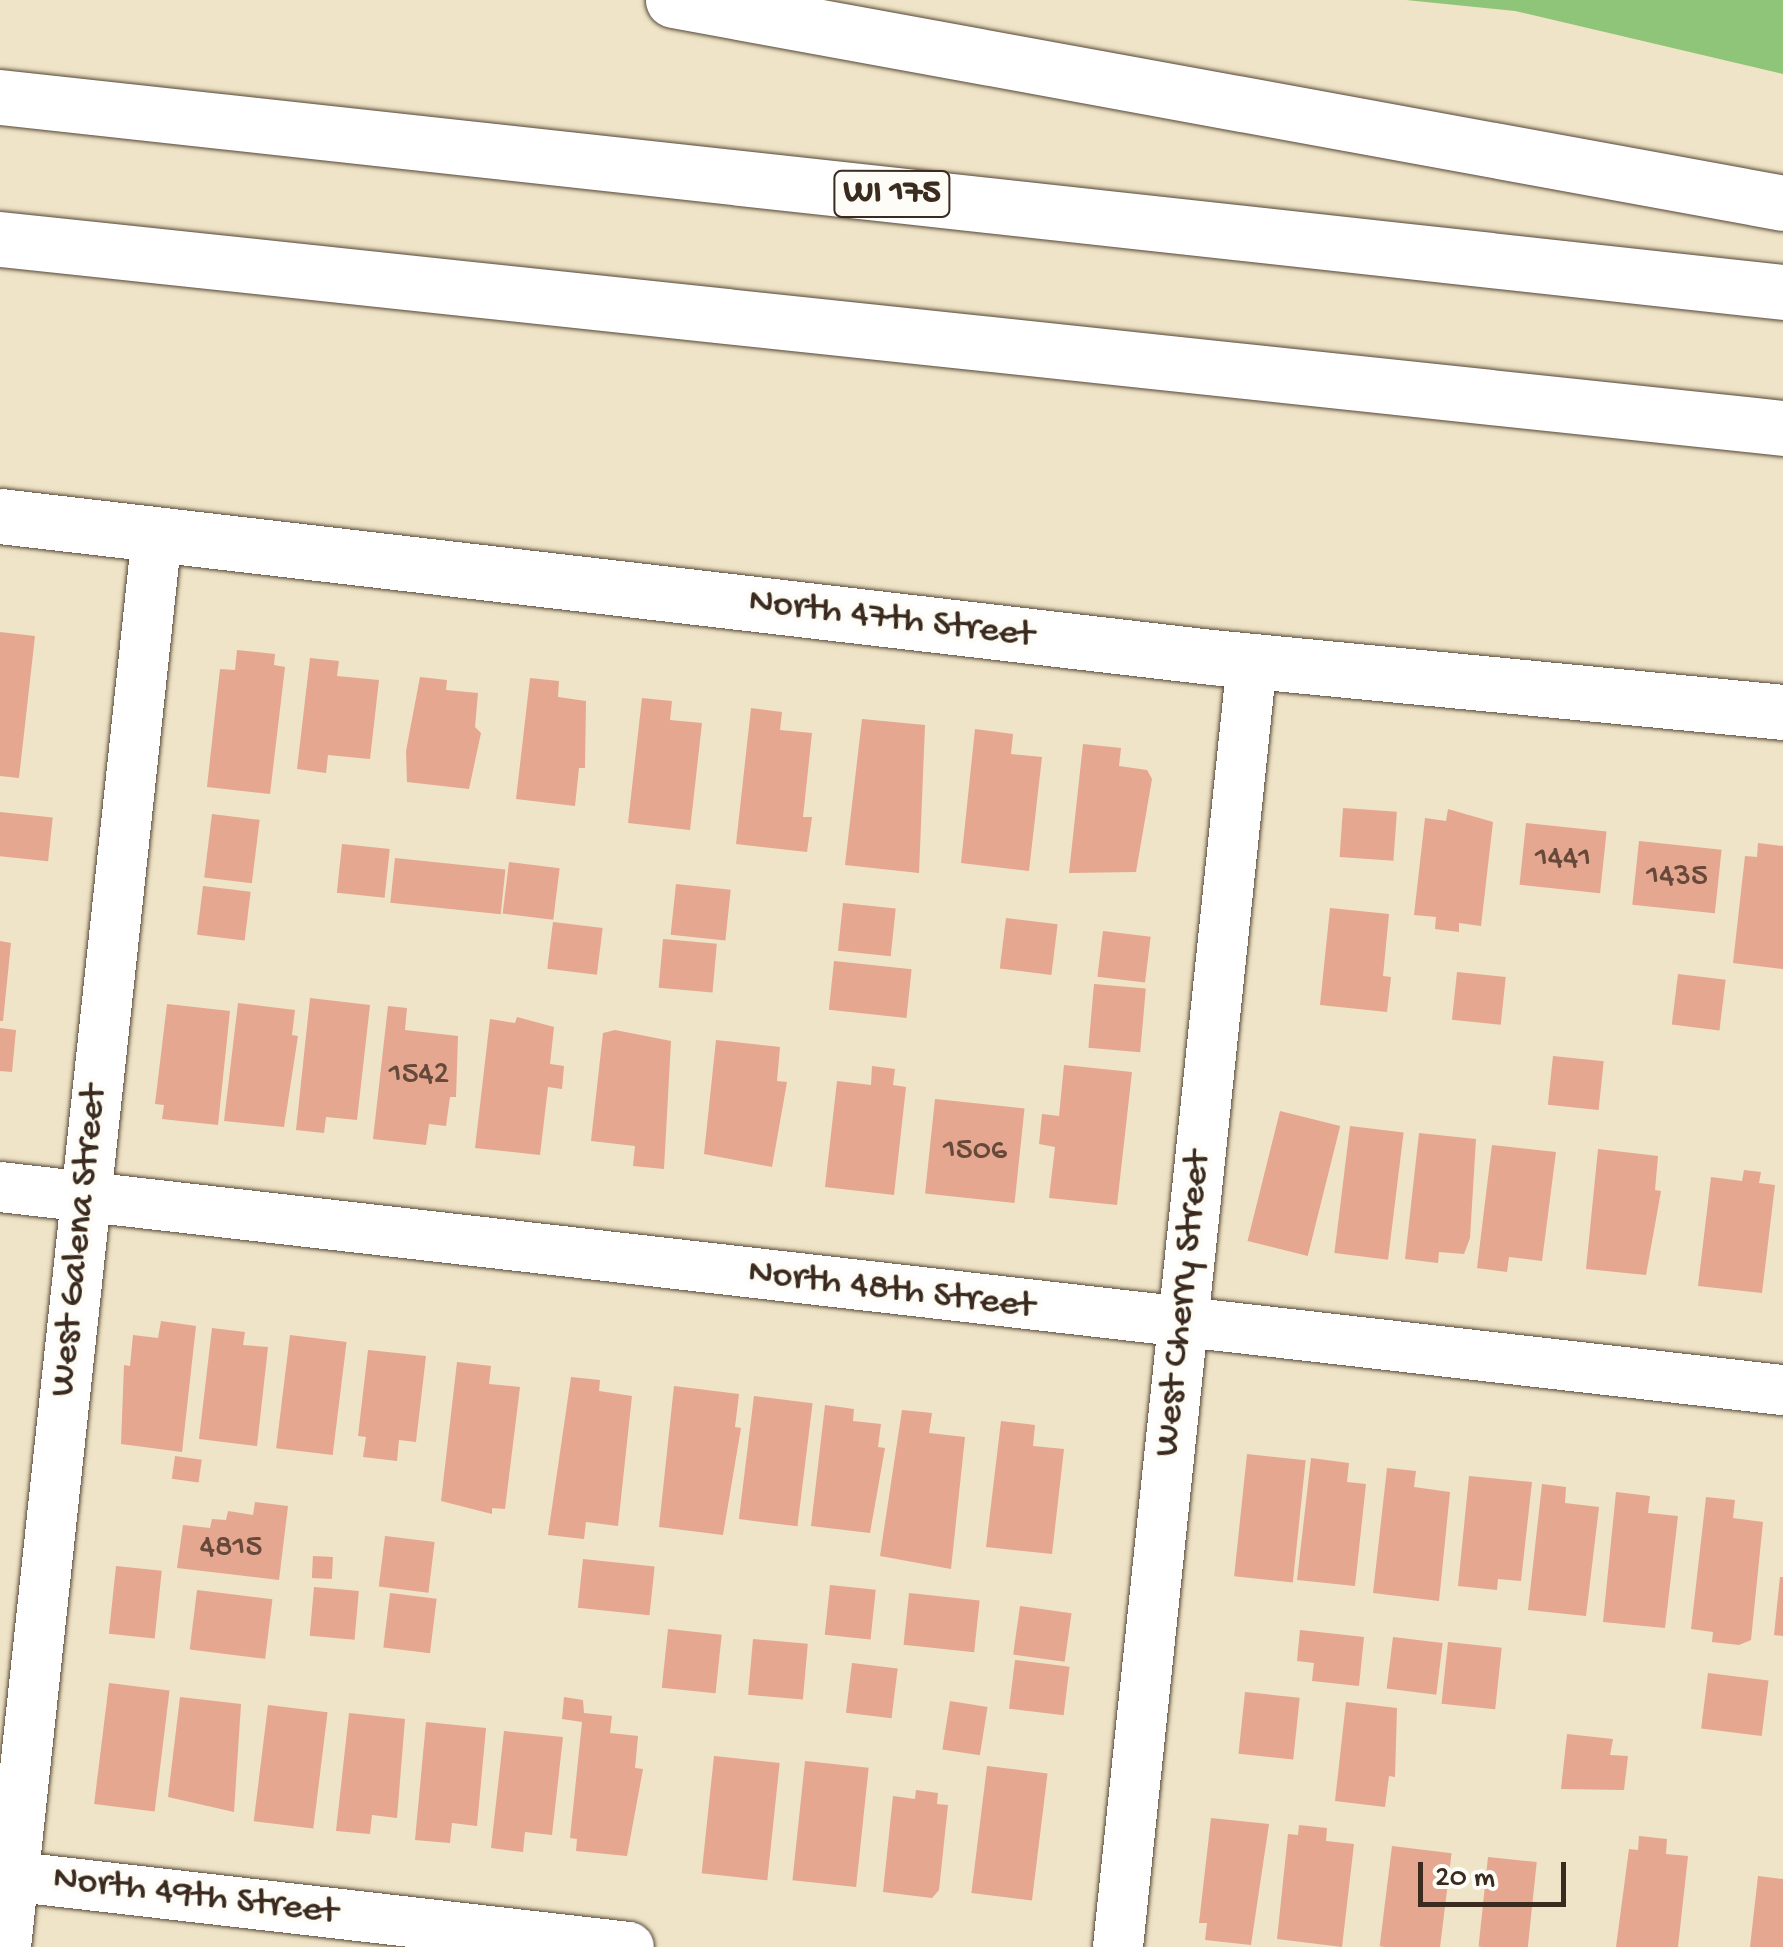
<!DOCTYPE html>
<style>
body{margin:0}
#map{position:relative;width:1783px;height:1947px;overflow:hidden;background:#efe4c7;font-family:"Gochi Hand",sans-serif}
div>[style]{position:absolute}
.green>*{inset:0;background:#8fc578}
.building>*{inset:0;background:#e5a78f;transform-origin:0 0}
.roads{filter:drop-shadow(0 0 2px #564637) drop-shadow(0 0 2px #564637)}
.street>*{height:50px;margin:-25px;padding:0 25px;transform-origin:25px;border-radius:25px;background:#fff}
.secondary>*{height:55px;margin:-27.5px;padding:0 27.5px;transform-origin:27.5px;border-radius:27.5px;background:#fff}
.highway>*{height:55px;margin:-27.5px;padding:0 27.5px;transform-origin:27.5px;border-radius:27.5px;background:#fff}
span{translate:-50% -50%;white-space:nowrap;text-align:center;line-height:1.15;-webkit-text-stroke:9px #fdfcf7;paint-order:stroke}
.number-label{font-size:32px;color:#66493a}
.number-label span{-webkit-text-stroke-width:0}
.shield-label span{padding:2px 8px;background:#fdfcf7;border:2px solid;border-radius:8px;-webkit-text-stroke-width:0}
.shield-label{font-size:35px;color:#3b2a1e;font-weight:700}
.street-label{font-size:38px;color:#3b2a1e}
.scale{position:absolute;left:1418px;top:1862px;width:148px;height:45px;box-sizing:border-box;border:5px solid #3b2a1e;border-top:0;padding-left:12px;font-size:30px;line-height:35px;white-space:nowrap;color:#3b2a1e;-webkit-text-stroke:8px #fdfcf7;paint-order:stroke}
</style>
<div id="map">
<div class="green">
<i style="clip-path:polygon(1406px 0,1783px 0,1783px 74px,1515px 11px)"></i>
</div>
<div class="building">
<i style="clip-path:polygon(0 632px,35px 636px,19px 778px,0 776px)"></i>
<i style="clip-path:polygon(237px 650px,275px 654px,274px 665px,285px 667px,270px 794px,207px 787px,220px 669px,235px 670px)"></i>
<i style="clip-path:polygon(310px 658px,339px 661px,337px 676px,379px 680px,370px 759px,328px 755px,326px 773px,297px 769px)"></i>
<i style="clip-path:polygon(420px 677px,447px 680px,446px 690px,478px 693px,475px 727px,481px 733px,469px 789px,407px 782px,406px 751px)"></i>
<i style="clip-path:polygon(530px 678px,559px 681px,558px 697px,586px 701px,585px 768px,579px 768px,575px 806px,516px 799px)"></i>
<i style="clip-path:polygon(642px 698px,672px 701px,670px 720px,702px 723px,690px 830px,628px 823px)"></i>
<i style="clip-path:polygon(751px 708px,782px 712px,780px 730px,812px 733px,803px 817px,812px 817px,807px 852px,736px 844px)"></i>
<i style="clip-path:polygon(862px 719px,925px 725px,919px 873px,845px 865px)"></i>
<i style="clip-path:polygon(975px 729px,1013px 734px,1011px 754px,1042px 757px,1029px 871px,961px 863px)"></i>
<i style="clip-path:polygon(1083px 744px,1121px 748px,1119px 766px,1147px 770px,1152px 779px,1136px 872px,1069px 873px)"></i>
<i style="left:1343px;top:808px;width:54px;height:49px;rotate:4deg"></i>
<i style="clip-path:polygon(1448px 809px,1493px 822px,1481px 926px,1459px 923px,1459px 932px,1435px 929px,1436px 917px,1414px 915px,1425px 818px,1446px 821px)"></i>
<i style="left:0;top:812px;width:53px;height:44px;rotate:6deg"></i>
<i style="left:212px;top:814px;width:48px;height:64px;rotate:7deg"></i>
<i style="left:1526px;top:823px;width:81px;height:62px;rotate:6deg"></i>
<i style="left:1639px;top:841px;width:83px;height:64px;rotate:6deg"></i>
<i style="clip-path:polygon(1758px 843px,1783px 846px,1783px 969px,1733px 963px,1745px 856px,1757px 857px)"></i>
<i style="left:342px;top:844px;width:48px;height:49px;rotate:6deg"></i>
<i style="left:395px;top:858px;width:111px;height:45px;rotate:6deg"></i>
<i style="left:509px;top:862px;width:51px;height:52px;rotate:7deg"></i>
<i style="left:676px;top:884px;width:55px;height:51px;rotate:6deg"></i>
<i style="left:203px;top:886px;width:48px;height:49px;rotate:7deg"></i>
<i style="left:843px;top:903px;width:53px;height:48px;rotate:6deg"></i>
<i style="clip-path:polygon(1330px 908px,1389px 914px,1383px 976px,1391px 977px,1387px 1012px,1320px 1005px)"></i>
<i style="left:1006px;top:918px;width:52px;height:51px;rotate:7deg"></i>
<i style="left:553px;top:922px;width:50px;height:47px;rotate:7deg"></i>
<i style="left:1103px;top:931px;width:48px;height:46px;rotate:7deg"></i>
<i style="left:663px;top:939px;width:54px;height:49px;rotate:5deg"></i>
<i style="clip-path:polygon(0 941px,11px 943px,3px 1021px,0 1021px)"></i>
<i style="left:834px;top:961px;width:78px;height:49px;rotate:6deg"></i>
<i style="left:1457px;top:972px;width:49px;height:48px;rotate:6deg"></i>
<i style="left:1678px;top:974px;width:48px;height:51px;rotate:7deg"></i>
<i style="left:1094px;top:984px;width:52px;height:64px;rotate:5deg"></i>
<i style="clip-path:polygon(310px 998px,370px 1005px,357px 1120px,326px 1117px,324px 1133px,296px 1130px)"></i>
<i style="clip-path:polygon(238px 1003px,295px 1010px,292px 1035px,298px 1036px,284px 1127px,224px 1121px)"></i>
<i style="clip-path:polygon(167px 1004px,230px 1011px,218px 1125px,162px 1119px,164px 1105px,155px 1104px)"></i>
<i style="clip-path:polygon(388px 1006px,407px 1008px,405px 1030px,458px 1036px,456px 1097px,450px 1097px,446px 1126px,429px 1124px,426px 1145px,373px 1139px)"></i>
<i style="clip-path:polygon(517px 1017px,554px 1027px,550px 1064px,564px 1066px,562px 1089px,548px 1087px,540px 1155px,475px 1148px,490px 1019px,515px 1023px)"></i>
<i style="clip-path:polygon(0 1028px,16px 1030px,12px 1072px,0 1071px)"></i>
<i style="clip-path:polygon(615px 1030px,671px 1041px,664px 1169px,633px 1166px,635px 1146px,591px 1141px,603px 1033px)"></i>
<i style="clip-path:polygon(716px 1040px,780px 1047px,777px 1081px,787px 1082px,772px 1167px,704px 1154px)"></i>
<i style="left:1553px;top:1056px;width:51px;height:49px;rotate:6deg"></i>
<i style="clip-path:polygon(1064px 1065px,1132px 1072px,1117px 1205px,1049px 1198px,1055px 1147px,1039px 1144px,1042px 1114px,1059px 1116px)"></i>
<i style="clip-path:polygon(872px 1066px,895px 1069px,893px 1085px,906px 1087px,894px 1195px,825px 1187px,837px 1081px,871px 1085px)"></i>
<i style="left:935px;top:1099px;width:90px;height:95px;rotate:6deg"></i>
<i style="left:1280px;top:1111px;width:62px;height:134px;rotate:14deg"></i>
<i style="left:1350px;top:1126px;width:54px;height:128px;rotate:7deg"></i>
<i style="clip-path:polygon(1419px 1133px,1476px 1139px,1470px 1238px,1464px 1254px,1439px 1252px,1438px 1263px,1405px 1259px)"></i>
<i style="clip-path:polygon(1492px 1145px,1556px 1152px,1542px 1261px,1509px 1257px,1507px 1272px,1477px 1268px)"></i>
<i style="clip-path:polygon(1598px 1149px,1658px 1156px,1655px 1190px,1661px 1191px,1646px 1275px,1586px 1269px)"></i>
<i style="clip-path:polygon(1744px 1170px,1761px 1172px,1759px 1183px,1775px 1185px,1762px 1293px,1698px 1286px,1711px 1177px,1742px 1181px)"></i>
<i style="clip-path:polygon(161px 1321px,196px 1326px,182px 1452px,121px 1444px,124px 1365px,130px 1366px,133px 1335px,158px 1338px)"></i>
<i style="clip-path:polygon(212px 1328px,245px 1332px,243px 1345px,268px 1347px,257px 1446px,199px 1439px)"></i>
<i style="left:290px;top:1335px;width:57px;height:114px;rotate:7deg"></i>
<i style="clip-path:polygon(368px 1350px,426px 1356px,416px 1442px,399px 1440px,397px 1461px,363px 1457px,366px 1437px,358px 1436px)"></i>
<i style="clip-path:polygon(457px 1362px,491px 1366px,489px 1384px,520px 1387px,505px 1509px,492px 1508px,492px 1514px,441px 1501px)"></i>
<i style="clip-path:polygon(571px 1377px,600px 1380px,599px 1391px,632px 1396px,618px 1526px,586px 1522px,584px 1539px,548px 1535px)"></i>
<i style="clip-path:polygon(674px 1386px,739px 1394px,735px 1427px,741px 1428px,723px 1535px,659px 1527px)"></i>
<i style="left:754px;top:1396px;width:59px;height:124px;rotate:7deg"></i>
<i style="clip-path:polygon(825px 1405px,854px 1409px,853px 1421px,881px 1424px,878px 1447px,885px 1448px,870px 1533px,811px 1526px)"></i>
<i style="clip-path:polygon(902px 1410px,932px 1413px,929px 1433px,965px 1437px,951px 1569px,880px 1556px)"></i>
<i style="clip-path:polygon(1001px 1421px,1035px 1425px,1033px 1446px,1064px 1449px,1052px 1554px,986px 1547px)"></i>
<i style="left:1247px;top:1454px;width:59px;height:123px;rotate:6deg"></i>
<i style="left:175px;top:1456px;width:27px;height:23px;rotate:8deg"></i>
<i style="clip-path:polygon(1311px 1458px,1349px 1463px,1347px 1482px,1366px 1484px,1355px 1586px,1297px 1580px)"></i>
<i style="clip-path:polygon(1387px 1468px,1416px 1471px,1414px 1487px,1450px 1492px,1439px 1601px,1373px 1593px)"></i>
<i style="clip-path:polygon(1469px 1476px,1532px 1482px,1521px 1581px,1498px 1579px,1497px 1590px,1458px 1586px)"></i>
<i style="clip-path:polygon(1542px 1484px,1566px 1487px,1565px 1503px,1599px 1507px,1586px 1616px,1528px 1610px)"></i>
<i style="clip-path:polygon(1616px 1492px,1650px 1496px,1648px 1513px,1678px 1516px,1665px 1628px,1603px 1622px)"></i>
<i style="clip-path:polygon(1706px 1497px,1735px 1500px,1733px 1518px,1763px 1522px,1751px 1640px,1739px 1645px,1712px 1642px,1713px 1632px,1691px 1629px)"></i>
<i style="clip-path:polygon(255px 1502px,288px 1506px,279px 1580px,177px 1568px,183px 1525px,210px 1528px,212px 1519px,226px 1520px,228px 1511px,253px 1515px)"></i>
<i style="left:385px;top:1536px;width:50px;height:51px;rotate:7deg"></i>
<i style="left:313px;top:1556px;width:20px;height:22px;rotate:3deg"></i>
<i style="left:583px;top:1559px;width:72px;height:49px;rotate:6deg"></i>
<i style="left:116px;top:1566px;width:46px;height:68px;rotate:6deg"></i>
<i style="clip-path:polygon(1780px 1577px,1783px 1577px,1783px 1636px,1774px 1635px)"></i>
<i style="left:830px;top:1585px;width:46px;height:50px;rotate:6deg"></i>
<i style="left:314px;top:1587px;width:45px;height:49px;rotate:5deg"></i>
<i style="left:197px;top:1590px;width:76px;height:60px;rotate:7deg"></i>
<i style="left:390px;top:1593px;width:47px;height:55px;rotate:7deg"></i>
<i style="left:909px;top:1593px;width:71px;height:52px;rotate:6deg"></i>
<i style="left:1020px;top:1606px;width:52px;height:49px;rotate:8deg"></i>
<i style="left:668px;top:1629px;width:54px;height:59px;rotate:6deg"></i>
<i style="clip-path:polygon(1300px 1630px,1364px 1637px,1359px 1686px,1312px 1681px,1314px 1663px,1297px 1661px)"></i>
<i style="left:1393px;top:1637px;width:50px;height:52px;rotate:7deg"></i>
<i style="left:753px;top:1639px;width:55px;height:56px;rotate:5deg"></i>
<i style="left:1448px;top:1642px;width:54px;height:62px;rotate:6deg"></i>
<i style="left:1015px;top:1660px;width:55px;height:49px;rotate:7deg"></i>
<i style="left:852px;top:1663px;width:46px;height:50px;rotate:7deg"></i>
<i style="left:1708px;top:1673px;width:61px;height:56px;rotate:7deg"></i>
<i style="left:109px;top:1683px;width:61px;height:122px;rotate:7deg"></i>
<i style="left:1245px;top:1692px;width:55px;height:62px;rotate:6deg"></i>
<i style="clip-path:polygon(180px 1697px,241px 1704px,234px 1812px,168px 1797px)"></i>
<i style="clip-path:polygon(564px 1697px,583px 1700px,584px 1713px,612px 1716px,610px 1733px,638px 1736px,635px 1768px,643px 1769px,627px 1856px,576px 1851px,577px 1839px,570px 1838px,582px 1722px,562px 1719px)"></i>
<i style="left:950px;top:1701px;width:38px;height:49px;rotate:9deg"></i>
<i style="clip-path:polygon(1346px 1702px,1397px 1708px,1395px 1777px,1389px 1776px,1385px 1807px,1335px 1801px)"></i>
<i style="left:268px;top:1705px;width:60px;height:117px;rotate:7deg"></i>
<i style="clip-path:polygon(349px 1713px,405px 1719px,397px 1818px,372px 1815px,370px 1834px,336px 1831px)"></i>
<i style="clip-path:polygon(426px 1722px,486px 1728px,477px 1826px,452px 1823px,450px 1843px,415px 1840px)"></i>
<i style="clip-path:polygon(504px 1731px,563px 1737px,552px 1835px,525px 1832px,523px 1852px,491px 1848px)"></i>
<i style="clip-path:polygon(1567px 1734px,1613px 1739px,1610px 1755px,1628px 1756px,1624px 1790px,1561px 1789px)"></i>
<i style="left:714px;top:1756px;width:66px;height:118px;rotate:6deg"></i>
<i style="left:805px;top:1761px;width:64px;height:120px;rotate:6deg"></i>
<i style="left:987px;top:1766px;width:61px;height:128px;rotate:7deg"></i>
<i style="clip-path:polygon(916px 1790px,938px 1793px,937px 1804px,948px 1805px,939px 1890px,932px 1898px,883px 1892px,893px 1796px,915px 1799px)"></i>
<i style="clip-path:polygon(1211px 1818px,1269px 1824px,1251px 1945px,1205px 1940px,1207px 1923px,1199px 1923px)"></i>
<i style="clip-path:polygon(1299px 1825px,1327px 1828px,1326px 1841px,1354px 1844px,1342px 1947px,1277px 1939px,1288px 1834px,1298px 1835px)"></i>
<i style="clip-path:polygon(1639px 1836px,1667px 1839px,1666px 1854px,1688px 1856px,1678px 1947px,1616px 1947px,1629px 1849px,1638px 1850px)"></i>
<i style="left:1392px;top:1846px;width:60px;height:101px;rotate:7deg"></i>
<i style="left:1488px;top:1857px;width:49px;height:90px;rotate:6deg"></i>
<i style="clip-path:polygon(1758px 1876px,1783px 1879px,1783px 1947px,1750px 1947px)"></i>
</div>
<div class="roads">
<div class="street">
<i style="left:0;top:1187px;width:1795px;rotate:6.5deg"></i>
<i style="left:0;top:1875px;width:633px;rotate:6.53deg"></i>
<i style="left:6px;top:1947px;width:1420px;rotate:-83.9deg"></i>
<i style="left:1118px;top:1947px;width:1293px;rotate:-84.05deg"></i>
</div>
<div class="secondary">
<i style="left:0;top:516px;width:1220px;rotate:6.64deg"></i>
<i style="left:1212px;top:657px;width:574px;rotate:5.5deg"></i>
</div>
<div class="highway">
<i style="left:673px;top:0;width:1128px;rotate:10.36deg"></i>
<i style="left:0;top:97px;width:1794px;rotate:6.24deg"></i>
<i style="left:0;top:239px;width:1793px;rotate:6.05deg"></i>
</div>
</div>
<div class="number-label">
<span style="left:1563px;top:859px">1441</span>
<span style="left:1677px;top:877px">1435</span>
<span style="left:419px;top:1075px">1542</span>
<span style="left:975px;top:1151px">1506</span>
<span style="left:231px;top:1548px">4815</span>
</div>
<div class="shield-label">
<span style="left:892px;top:194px">WI 175</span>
</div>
<div class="street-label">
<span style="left:891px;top:620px;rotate:7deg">North 47th Street</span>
<span style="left:80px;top:1241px;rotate:-84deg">West Galena Street</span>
<span style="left:891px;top:1291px;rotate:7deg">North 48th Street</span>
<span style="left:1184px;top:1304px;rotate:-84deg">West Cherry Street</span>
<span style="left:195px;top:1897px;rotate:7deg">North 49th Street</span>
</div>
<div class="scale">20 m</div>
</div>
